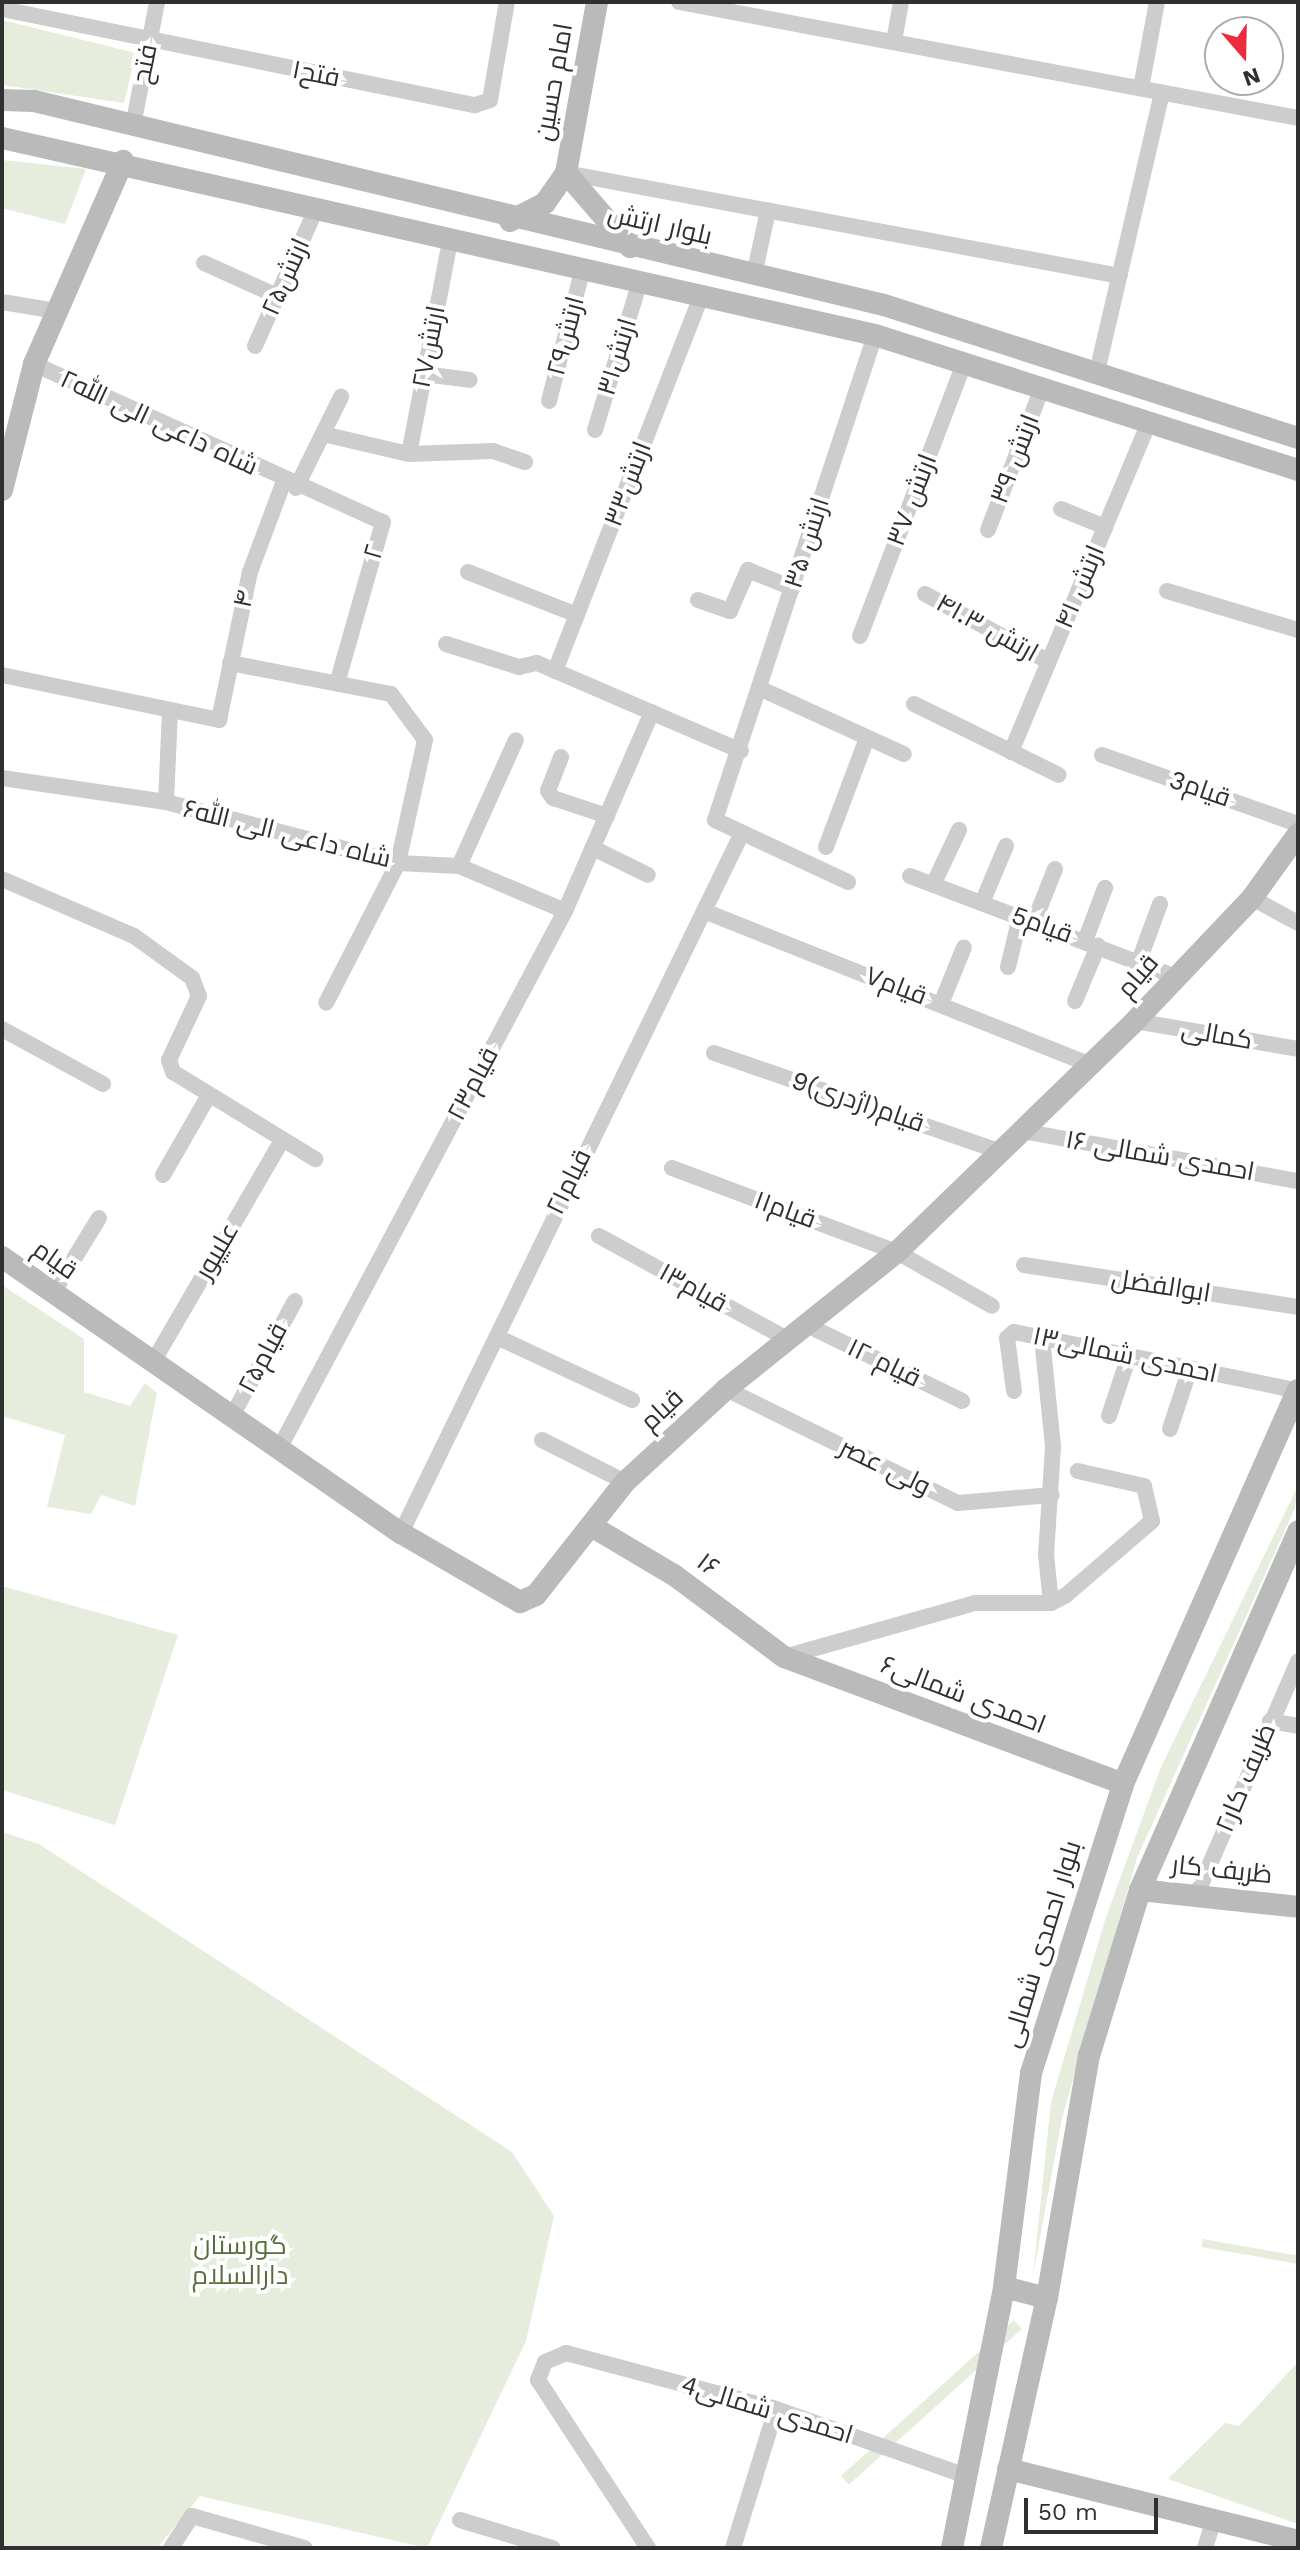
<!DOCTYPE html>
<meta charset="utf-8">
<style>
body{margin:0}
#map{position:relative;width:1300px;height:2550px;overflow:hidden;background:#fff;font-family:"Work Sans",Cairo,sans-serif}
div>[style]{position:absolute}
.green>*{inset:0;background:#e6eddd;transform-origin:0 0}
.street>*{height:16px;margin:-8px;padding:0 8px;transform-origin:8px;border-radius:8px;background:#cdcdcd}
.secondary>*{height:22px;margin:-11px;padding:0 11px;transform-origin:11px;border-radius:11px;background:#bababa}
span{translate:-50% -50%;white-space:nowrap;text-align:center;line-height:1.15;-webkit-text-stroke:8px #fff;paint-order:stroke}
.street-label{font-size:26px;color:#303030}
.park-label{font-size:26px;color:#536e3b}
.frame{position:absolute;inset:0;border:4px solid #303030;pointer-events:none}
.north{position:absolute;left:1204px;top:16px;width:80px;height:80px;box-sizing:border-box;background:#fff;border:2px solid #acacac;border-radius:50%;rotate:160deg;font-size:22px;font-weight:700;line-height:32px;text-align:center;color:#303030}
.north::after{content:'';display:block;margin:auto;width:28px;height:36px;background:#ed2b3c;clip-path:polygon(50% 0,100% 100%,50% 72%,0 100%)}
.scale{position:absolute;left:1024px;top:2498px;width:134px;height:36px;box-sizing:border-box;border:4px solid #303030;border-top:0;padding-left:10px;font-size:24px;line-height:28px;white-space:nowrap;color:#303030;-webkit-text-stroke:6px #fff;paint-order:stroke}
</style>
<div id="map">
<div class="green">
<i style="clip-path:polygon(2px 20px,136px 53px,124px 103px,2px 85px)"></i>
<i style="clip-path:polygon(2px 160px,86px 169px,65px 224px,2px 208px)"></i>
<i style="clip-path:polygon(2px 1285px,84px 1339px,84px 1392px,130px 1406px,145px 1383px,157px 1393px,135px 1506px,101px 1495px,91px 1514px,47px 1507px,65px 1435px,2px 1416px)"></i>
<i style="clip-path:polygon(1298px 1486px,1295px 1508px,1137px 1858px,1062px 2118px,1033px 2276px,1051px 2102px,1106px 1917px,1161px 1767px)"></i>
<i style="clip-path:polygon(2px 1586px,178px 1635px,115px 1825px,2px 1790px)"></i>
<i style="clip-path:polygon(2px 1832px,39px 1844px,512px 2152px,554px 2216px,526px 2341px,427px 2548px,200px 2496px,157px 2548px,2px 2548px)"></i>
<i style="left:1203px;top:2239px;width:97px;height:8px;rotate:10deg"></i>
<i style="left:1014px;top:2320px;width:12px;height:233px;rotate:48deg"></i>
<i style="clip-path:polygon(1298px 2362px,1298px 2524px,1168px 2479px,1225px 2423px,1239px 2426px)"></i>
</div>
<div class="street">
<i style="left:679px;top:2px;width:630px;rotate:10.61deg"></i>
<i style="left:2px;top:9px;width:483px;rotate:11.5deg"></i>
<i style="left:475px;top:105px;width:16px;rotate:-18deg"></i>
<i style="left:490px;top:100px;width:99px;rotate:-80.2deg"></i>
<i style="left:894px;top:42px;width:41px;rotate:-80.1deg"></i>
<i style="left:1141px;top:88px;width:87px;rotate:-79.5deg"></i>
<i style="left:133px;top:126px;width:126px;rotate:-79deg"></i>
<i style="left:566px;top:173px;width:563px;rotate:10.53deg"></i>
<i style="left:204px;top:263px;width:80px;rotate:24.3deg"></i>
<i style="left:754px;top:275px;width:66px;rotate:-77.7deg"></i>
<i style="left:2px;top:302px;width:56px;rotate:9.3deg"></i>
<i style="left:255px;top:346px;width:152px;rotate:-66deg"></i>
<i style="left:34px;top:364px;width:383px;rotate:24.4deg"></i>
<i style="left:383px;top:522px;width:168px;rotate:105.9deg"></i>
<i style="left:1097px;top:372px;width:287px;rotate:-76.9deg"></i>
<i style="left:424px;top:374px;width:46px;rotate:7.4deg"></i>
<i style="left:549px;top:401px;width:133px;rotate:-75.7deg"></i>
<i style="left:595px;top:430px;width:152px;rotate:-73.2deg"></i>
<i style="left:323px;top:434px;width:88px;rotate:13.1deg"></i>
<i style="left:409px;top:454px;width:84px;rotate:-2deg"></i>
<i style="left:493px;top:451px;width:34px;rotate:19deg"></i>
<i style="left:409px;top:454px;width:217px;rotate:-79.1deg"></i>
<i style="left:296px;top:488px;width:102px;rotate:-63.7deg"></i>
<i style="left:1061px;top:509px;width:48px;rotate:22.2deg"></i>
<i style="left:988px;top:530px;width:152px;rotate:-69.2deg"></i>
<i style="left:468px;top:572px;width:117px;rotate:21.5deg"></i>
<i style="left:1167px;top:591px;width:137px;rotate:16.6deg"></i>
<i style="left:925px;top:594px;width:141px;rotate:28.7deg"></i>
<i style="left:698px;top:600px;width:34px;rotate:19deg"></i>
<i style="left:730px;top:611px;width:45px;rotate:-66.3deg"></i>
<i style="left:748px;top:570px;width:48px;rotate:22.2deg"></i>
<i style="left:860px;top:636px;width:292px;rotate:-69.1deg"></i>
<i style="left:446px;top:644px;width:77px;rotate:17.5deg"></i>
<i style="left:519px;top:667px;width:18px;rotate:-13deg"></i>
<i style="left:537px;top:663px;width:222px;rotate:23.3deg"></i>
<i style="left:230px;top:663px;width:164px;rotate:10.9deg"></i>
<i style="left:391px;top:694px;width:57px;rotate:53.5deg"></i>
<i style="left:425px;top:740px;width:126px;rotate:102.4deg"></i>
<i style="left:398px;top:863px;width:157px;rotate:117.2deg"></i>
<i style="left:555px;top:671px;width:401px;rotate:-68.7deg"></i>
<i style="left:2px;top:675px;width:222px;rotate:11.7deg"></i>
<i style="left:219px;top:720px;width:151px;rotate:-78.2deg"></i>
<i style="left:250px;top:572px;width:97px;rotate:-69.5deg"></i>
<i style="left:759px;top:688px;width:159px;rotate:24.5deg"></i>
<i style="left:914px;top:704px;width:161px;rotate:26.1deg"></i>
<i style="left:1011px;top:752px;width:358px;rotate:-67.3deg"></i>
<i style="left:1102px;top:755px;width:208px;rotate:19.4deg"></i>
<i style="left:561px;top:757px;width:36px;rotate:111deg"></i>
<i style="left:548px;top:791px;width:9px;rotate:54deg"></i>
<i style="left:553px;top:798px;width:57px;rotate:18.4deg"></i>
<i style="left:2px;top:778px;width:166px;rotate:8.3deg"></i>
<i style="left:166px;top:802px;width:240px;rotate:14.7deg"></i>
<i style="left:398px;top:863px;width:61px;rotate:2.8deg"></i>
<i style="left:459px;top:866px;width:115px;rotate:23deg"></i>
<i style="left:166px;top:802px;width:92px;rotate:-87.5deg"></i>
<i style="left:826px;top:847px;width:116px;rotate:-69.4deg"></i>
<i style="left:593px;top:848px;width:61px;rotate:26.1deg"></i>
<i style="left:459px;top:866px;width:138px;rotate:-65.7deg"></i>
<i style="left:910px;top:876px;width:281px;rotate:20.8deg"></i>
<i style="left:2px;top:879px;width:144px;rotate:23.4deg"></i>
<i style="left:134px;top:936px;width:72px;rotate:35.9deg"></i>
<i style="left:192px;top:978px;width:19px;rotate:69deg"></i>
<i style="left:199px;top:996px;width:71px;rotate:115.1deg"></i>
<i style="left:169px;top:1060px;width:13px;rotate:72deg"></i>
<i style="left:173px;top:1072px;width:167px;rotate:31.5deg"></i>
<i style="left:848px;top:882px;width:147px;rotate:-155deg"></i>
<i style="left:715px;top:820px;width:511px;rotate:-71.74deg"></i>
<i style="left:933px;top:885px;width:61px;rotate:-64.7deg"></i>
<i style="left:1252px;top:898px;width:52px;rotate:28.5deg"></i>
<i style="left:982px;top:903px;width:62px;rotate:-67.2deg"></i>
<i style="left:704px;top:911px;width:413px;rotate:21.7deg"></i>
<i style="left:1034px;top:922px;width:57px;rotate:-68.4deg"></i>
<i style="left:1085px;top:941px;width:57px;rotate:-69.3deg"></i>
<i style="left:1139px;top:961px;width:61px;rotate:-69.8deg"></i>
<i style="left:1008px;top:967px;width:51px;rotate:-76.5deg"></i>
<i style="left:1075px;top:1001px;width:60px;rotate:-67.3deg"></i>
<i style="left:941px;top:1004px;width:61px;rotate:-68deg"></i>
<i style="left:1135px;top:1021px;width:165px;rotate:9.7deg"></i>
<i style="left:2px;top:1029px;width:115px;rotate:28.6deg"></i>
<i style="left:714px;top:1053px;width:305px;rotate:19deg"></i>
<i style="left:1022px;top:1131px;width:280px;rotate:10.3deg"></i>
<i style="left:672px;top:1168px;width:240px;rotate:20.5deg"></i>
<i style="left:897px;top:1252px;width:109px;rotate:29.6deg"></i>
<i style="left:163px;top:1175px;width:92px;rotate:-60.1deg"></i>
<i style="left:599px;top:1236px;width:214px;rotate:28.7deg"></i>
<i style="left:1024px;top:1265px;width:277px;rotate:8.7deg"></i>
<i style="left:53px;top:1293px;width:88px;rotate:-58.5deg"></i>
<i style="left:805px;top:1324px;width:175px;rotate:26.1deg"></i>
<i style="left:497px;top:1337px;width:149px;rotate:25deg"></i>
<i style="left:1042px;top:1338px;width:110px;rotate:84.2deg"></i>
<i style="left:1053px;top:1447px;width:107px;rotate:93.7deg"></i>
<i style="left:1046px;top:1554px;width:49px;rotate:84.2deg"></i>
<i style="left:153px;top:1362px;width:257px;rotate:-59.8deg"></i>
<i style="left:726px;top:1389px;width:258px;rotate:26.2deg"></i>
<i style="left:958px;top:1503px;width:94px;rotate:-4.9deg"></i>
<i style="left:1014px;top:1391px;width:53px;rotate:-97.5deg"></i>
<i style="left:1007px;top:1338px;width:9px;rotate:-41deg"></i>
<i style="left:1014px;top:1332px;width:290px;rotate:11.7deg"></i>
<i style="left:232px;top:1416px;width:131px;rotate:-61.3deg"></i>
<i style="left:1109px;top:1416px;width:63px;rotate:-71.6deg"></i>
<i style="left:1170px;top:1429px;width:64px;rotate:-71.8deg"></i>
<i style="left:542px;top:1440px;width:93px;rotate:26.8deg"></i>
<i style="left:279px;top:1449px;width:609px;rotate:-62deg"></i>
<i style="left:565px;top:911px;width:217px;rotate:-66.4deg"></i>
<i style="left:401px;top:1533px;width:779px;rotate:-64.03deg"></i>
<i style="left:784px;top:1657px;width:198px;rotate:-15.8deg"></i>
<i style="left:975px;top:1603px;width:76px"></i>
<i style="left:1051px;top:1603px;width:16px;rotate:-27deg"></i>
<i style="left:1065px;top:1596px;width:115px;rotate:-40.8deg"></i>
<i style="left:1152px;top:1521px;width:36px;rotate:-103deg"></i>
<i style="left:1144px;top:1486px;width:68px;rotate:-167.2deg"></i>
<i style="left:1270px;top:1721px;width:28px;rotate:10deg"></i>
<i style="left:1196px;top:1896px;width:256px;rotate:-66.5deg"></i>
<i style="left:460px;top:2520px;width:97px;rotate:16.8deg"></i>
<i style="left:171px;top:2548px;width:38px;rotate:-57deg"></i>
<i style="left:192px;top:2516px;width:117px;rotate:15.8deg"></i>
<i style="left:648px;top:2548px;width:201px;rotate:-123.2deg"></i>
<i style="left:538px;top:2380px;width:19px;rotate:-69deg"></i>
<i style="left:545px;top:2362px;width:23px;rotate:-23deg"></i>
<i style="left:566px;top:2353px;width:217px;rotate:14.9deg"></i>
<i style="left:776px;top:2409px;width:201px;rotate:19.4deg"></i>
<i style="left:733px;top:2548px;width:145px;rotate:-72.8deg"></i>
<i style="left:1205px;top:2548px;width:30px;rotate:-73deg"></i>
</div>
<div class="secondary">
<i style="left:2px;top:100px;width:32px;rotate:2deg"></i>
<i style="left:34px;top:101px;width:874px;rotate:13.5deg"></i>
<i style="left:884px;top:305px;width:435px;rotate:17.8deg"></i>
<i style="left:2px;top:138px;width:895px;rotate:12.72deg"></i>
<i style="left:875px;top:335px;width:444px;rotate:17.7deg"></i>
<i style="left:566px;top:173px;width:98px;rotate:49.1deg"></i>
<i style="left:510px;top:221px;width:39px;rotate:-27deg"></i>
<i style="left:545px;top:203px;width:37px;rotate:-55deg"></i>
<i style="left:566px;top:173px;width:174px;rotate:-79.7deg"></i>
<i style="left:2px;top:490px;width:130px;rotate:-75.7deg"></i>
<i style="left:34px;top:364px;width:222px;rotate:-66.3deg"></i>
<i style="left:2px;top:1257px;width:485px;rotate:34.7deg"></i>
<i style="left:401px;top:1533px;width:138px;rotate:30.1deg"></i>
<i style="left:520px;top:1602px;width:17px;rotate:-24deg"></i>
<i style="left:536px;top:1595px;width:144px;rotate:-51.8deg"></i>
<i style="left:625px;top:1482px;width:137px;rotate:-42.6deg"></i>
<i style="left:726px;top:1389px;width:219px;rotate:-38.7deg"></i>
<i style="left:897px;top:1252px;width:332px;rotate:-44.1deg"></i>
<i style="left:1135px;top:1021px;width:170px;rotate:-46.4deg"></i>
<i style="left:1252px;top:898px;width:79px;rotate:-54.3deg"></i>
<i style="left:593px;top:1527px;width:94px;rotate:30.7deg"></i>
<i style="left:674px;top:1575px;width:137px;rotate:36.7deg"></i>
<i style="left:784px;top:1657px;width:362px;rotate:20.5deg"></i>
<i style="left:1140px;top:1890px;width:159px;rotate:6.1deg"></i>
<i style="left:1004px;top:2287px;width:44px;rotate:14.3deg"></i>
<i style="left:1008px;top:2469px;width:299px;rotate:13.9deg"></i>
<i style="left:952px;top:2548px;width:266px;rotate:-78.7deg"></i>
<i style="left:1004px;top:2287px;width:216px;rotate:-82.8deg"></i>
<i style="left:1031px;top:2073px;width:303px;rotate:-72.3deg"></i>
<i style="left:1123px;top:1784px;width:431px;rotate:-66.1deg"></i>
<i style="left:991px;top:2548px;width:256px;rotate:-77.4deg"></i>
<i style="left:1047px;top:2298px;width:246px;rotate:-80.2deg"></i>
<i style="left:1089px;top:2056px;width:174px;rotate:-72.9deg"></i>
<i style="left:1140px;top:1890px;width:392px;rotate:-66.2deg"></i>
</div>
<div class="street-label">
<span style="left:145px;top:64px;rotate:-79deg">فتح</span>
<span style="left:316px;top:74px;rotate:11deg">۱فتح</span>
<span style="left:554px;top:82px;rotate:-80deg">امام حسین</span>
<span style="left:660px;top:225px;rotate:13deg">بلوار ارتش</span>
<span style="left:286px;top:277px;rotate:-66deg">ارتش۲۵</span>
<span style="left:566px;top:336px;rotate:-75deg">ارتش۲۹</span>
<span style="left:429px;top:347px;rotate:-79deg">ارتش۲۷</span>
<span style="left:617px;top:357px;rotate:-73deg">ارتش۳۱</span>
<span style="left:159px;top:423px;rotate:25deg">شاه داعی الی الله۲</span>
<span style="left:1015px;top:459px;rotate:-69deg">ارتش ۳۹</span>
<span style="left:628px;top:484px;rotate:-69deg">ارتش۳۳</span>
<span style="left:912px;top:500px;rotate:-69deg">ارتش ۳۷</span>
<span style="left:807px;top:543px;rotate:-72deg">ارتش ۳۵</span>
<span style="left:374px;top:552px;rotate:-74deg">۲</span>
<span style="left:1080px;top:587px;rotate:-67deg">ارتش ۴۱</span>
<span style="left:244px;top:599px;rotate:-78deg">۴</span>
<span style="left:987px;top:628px;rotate:29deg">ارتش ۴۱.۳</span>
<span style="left:1200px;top:789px;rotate:19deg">قیام3</span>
<span style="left:287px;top:834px;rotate:14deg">شاه داعی الی الله۶</span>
<span style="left:1042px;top:925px;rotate:20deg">قیام5</span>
<span style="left:1138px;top:976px;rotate:-49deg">قیام</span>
<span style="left:896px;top:986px;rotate:21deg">قیام۷</span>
<span style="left:1217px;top:1035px;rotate:10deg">کمالی</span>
<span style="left:473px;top:1084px;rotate:-62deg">قیام۲۳</span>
<span style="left:858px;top:1102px;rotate:19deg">قیام(اژدری)9</span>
<span style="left:1160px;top:1156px;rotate:10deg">احمدی شمالی ۱۶</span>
<span style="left:569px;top:1182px;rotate:-64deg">قیام۲۱</span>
<span style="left:785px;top:1210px;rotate:20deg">قیام۱۱</span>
<span style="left:217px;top:1251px;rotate:-60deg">علیپور</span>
<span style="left:55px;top:1260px;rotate:35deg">قیام</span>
<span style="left:1161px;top:1286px;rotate:9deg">ابوالفضل</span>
<span style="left:693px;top:1288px;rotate:29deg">قیام۱۳</span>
<span style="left:1125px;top:1355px;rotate:12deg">احمدی شمالی۱۳</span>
<span style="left:263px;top:1358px;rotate:-62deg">قیام۲۵</span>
<span style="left:884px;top:1363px;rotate:26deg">قیام ۱۲</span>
<span style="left:662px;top:1410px;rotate:-43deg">قیام</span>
<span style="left:885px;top:1467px;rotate:26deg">ولی عصر</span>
<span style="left:708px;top:1565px;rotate:37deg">۱۶</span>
<span style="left:963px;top:1695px;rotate:21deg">احمدی شمالی۶</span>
<span style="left:1246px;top:1778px;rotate:-67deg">۲ظریف کار</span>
<span style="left:1222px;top:1870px;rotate:6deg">ظریف کار</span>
<span style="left:1042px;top:1944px;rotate:-73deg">بلوار احمدی شمالی</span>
<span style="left:767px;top:2410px;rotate:17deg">4احمدی شمالی</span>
</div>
<div class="park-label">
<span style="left:240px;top:2261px">گورستان<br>دارالسلام</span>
</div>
<div class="frame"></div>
<div class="north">N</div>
<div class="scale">50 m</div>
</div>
